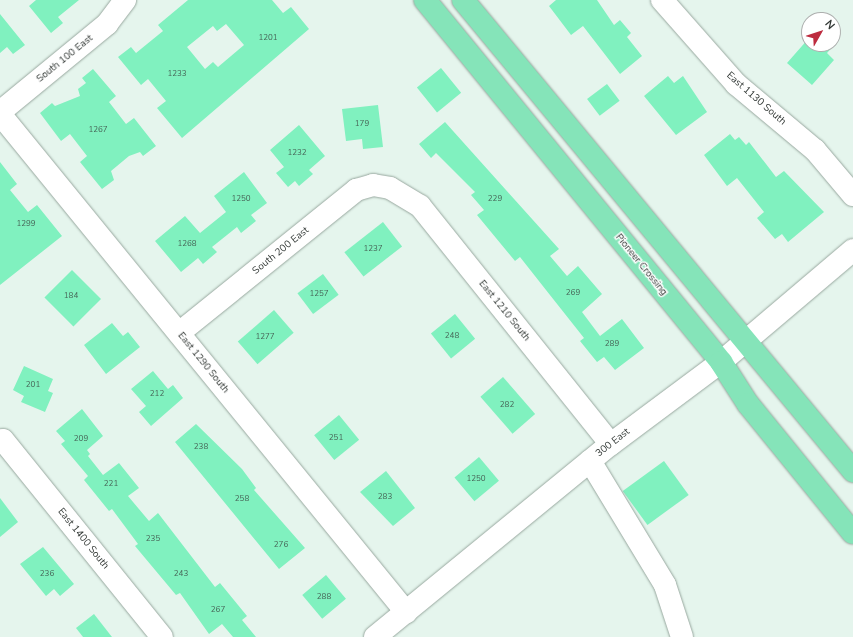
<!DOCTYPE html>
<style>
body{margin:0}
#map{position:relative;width:853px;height:637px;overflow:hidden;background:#e5f5ed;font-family:"Nunito Sans",sans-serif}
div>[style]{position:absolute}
.building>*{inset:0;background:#80f1bf;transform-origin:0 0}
.roads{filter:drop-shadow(0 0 1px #98a89f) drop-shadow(0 0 1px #98a89f)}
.minor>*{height:22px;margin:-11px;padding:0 11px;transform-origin:11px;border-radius:11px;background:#fff}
.highway>*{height:22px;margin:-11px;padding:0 11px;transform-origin:11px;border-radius:11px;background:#85e4b9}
span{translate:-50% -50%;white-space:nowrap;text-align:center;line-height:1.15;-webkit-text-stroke:3px #fff;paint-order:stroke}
.number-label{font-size:8px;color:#466658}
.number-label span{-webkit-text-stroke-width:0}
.street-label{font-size:10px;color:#323835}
.north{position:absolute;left:801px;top:12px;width:40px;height:40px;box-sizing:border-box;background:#fff;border:1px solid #adafae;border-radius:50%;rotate:51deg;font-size:11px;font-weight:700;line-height:16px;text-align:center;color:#323835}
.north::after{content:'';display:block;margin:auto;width:14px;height:18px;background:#bd2c3f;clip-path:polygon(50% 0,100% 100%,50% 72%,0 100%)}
</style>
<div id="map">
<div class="building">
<i style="clip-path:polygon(36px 0,79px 0,58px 17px,63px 23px,51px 33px,29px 6px)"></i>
<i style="clip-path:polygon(evenodd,188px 0,272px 0,283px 13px,291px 7px,309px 29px,182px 138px,157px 108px,166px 101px,148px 79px,141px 85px,118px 57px,131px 47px,136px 53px,163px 31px,158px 25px,188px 0,226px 24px,244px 45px,218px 67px,213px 62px,205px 69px,187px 47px,213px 26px,217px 31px,226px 24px)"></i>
<i style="clip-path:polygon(556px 0,597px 0,614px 25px,620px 20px,631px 33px,627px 37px,642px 56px,620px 74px,583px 26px,571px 35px,549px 6px)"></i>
<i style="clip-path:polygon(0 14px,25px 45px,13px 54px,7px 47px,0 53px)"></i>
<i style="clip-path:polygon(809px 38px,809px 44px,836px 43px,827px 53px,834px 60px,812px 85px,787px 63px)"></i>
<i style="left:441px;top:68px;width:32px;height:31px;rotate:51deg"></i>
<i style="clip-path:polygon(93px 69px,116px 96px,109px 102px,126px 124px,134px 118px,156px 146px,143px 156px,140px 152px,129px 156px,111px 171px,114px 180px,102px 189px,80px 162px,87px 156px,70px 134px,61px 141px,40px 113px,52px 103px,55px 106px,80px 96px,78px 89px,86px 83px,82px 78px)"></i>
<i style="clip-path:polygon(668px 76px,674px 83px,683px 76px,707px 112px,676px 135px,644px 96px)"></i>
<i style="left:607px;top:84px;width:21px;height:25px;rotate:53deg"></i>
<i style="clip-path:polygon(378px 105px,383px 147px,363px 149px,362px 139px,346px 141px,342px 109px)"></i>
<i style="clip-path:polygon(445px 122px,559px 249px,550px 256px,567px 276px,578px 266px,602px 294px,582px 312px,600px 336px,622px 319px,644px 348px,615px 370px,604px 357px,597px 362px,580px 341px,584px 338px,546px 290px,520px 257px,515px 261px,477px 215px,484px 210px,471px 195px,475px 192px,436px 153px,431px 158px,419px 144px)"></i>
<i style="clip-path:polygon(299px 125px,325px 156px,309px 170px,313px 174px,299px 186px,295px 181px,288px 187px,276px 173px,284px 167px,270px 150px)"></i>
<i style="clip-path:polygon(730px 134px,735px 140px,739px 137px,746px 145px,749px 142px,776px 177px,784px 171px,824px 212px,788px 242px,782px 234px,775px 239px,757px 218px,764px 212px,737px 178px,727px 186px,704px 155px)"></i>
<i style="clip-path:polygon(0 162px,17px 184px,10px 190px,28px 212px,37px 205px,62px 236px,0 285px)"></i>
<i style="clip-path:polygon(244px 172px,267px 203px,251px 215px,256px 221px,241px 233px,237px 227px,212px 247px,217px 252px,203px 264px,198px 258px,181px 272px,155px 241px,185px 216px,200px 233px,226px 212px,214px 196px)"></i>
<i style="left:383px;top:222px;width:31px;height:49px;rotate:52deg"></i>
<i style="left:72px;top:270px;width:41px;height:39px;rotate:45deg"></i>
<i style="left:323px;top:274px;width:26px;height:32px;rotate:53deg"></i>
<i style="left:274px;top:310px;width:30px;height:48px;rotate:49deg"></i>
<i style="left:455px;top:314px;width:32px;height:31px;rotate:51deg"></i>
<i style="clip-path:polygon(112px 323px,123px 336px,128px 332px,140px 347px,106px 374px,84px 345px)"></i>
<i style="clip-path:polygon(24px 366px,53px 379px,48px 391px,53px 393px,45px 412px,21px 402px,24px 396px,13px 390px)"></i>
<i style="clip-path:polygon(153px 371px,168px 389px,173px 385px,183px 398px,151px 426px,139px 412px,146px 406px,131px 389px)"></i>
<i style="left:503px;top:377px;width:49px;height:30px;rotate:49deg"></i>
<i style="clip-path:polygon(82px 409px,103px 436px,87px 450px,90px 454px,88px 456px,103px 475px,119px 463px,139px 488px,128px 496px,149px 521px,158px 513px,215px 587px,220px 583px,247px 616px,242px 620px,256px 637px,233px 637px,222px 624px,209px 634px,180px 593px,176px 595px,135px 546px,138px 544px,112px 509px,109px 511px,84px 480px,88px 476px,61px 444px,65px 441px,56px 431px)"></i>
<i style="left:339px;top:415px;width:32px;height:32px;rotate:51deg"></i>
<i style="clip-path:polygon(196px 424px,242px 469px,256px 488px,254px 490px,305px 548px,279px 569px,175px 442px)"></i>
<i style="left:479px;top:457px;width:31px;height:32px;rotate:50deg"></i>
<i style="left:664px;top:461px;width:42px;height:51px;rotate:54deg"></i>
<i style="clip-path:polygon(386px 471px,415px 508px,393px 526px,360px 492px)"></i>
<i style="clip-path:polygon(0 498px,18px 522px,0 537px)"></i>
<i style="clip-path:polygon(43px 547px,74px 584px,60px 596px,54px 589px,46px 596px,20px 564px)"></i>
<i style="left:326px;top:575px;width:31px;height:31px;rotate:50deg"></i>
<i style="clip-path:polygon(94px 614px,112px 637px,83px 637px,76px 628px)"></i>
</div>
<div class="roads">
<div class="minor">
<i style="left:662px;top:0;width:112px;rotate:48.6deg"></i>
<i style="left:736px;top:84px;width:103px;rotate:39.9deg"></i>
<i style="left:815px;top:150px;width:59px;rotate:49.8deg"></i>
<i style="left:0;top:112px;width:139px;rotate:-39.4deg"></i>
<i style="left:107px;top:24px;width:30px;rotate:-53deg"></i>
<i style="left:0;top:114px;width:643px;rotate:50.81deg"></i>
<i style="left:179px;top:333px;width:228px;rotate:-38.9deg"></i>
<i style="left:356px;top:190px;width:18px;rotate:-16deg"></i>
<i style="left:373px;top:185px;width:17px;rotate:10deg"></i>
<i style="left:390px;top:188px;width:35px;rotate:31deg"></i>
<i style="left:420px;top:206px;width:305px;rotate:51.3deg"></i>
<i style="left:0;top:443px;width:4px;rotate:-45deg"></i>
<i style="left:3px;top:440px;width:253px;rotate:51.1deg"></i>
<i style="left:590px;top:461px;width:145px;rotate:58.8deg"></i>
<i style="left:665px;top:585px;width:55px;rotate:71.9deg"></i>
<i style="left:375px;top:637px;width:305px;rotate:-39.3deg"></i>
<i style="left:611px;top:444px;width:137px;rotate:-36.7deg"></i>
<i style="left:721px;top:362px;width:173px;rotate:-40.3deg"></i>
</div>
<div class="highway">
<i style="left:425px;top:0;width:468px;rotate:50.7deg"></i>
<i style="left:721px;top:362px;width:50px;rotate:57.3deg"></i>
<i style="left:748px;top:404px;width:166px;rotate:50.9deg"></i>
<i style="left:463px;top:0;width:612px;rotate:50.37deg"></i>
</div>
</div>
<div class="number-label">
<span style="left:268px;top:38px">1201</span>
<span style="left:177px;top:74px">1233</span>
<span style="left:362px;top:124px">179</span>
<span style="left:98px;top:130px">1267</span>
<span style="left:297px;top:153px">1232</span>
<span style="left:241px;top:199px">1250</span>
<span style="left:495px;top:199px">229</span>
<span style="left:26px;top:224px">1299</span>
<span style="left:187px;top:244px">1268</span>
<span style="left:373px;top:249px">1237</span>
<span style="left:573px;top:293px">269</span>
<span style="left:319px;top:294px">1257</span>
<span style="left:71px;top:296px">184</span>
<span style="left:452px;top:336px">248</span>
<span style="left:265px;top:337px">1277</span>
<span style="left:612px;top:344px">289</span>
<span style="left:33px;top:385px">201</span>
<span style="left:157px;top:394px">212</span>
<span style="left:507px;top:405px">282</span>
<span style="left:336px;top:438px">251</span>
<span style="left:81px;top:439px">209</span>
<span style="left:201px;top:447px">238</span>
<span style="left:476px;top:479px">1250</span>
<span style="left:111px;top:484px">221</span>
<span style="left:385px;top:497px">283</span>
<span style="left:242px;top:499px">258</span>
<span style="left:153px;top:539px">235</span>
<span style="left:281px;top:545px">276</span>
<span style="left:47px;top:574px">236</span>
<span style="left:181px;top:574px">243</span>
<span style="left:324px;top:597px">288</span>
<span style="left:218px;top:610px">267</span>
</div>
<div class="street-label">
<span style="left:65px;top:59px;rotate:-39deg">South 100 East</span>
<span style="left:756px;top:99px;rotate:41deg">East 1130 South</span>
<span style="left:281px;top:251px;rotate:-39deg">South 200 East</span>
<span style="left:641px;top:265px;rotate:51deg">Pioneer Crossing</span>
<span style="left:504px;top:311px;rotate:51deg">East 1210 South</span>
<span style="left:203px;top:363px;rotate:51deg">East 1290 South</span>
<span style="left:613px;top:443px;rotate:-38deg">300 East</span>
<span style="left:83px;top:539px;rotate:51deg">East 1400 South</span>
</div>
<div class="north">N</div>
</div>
